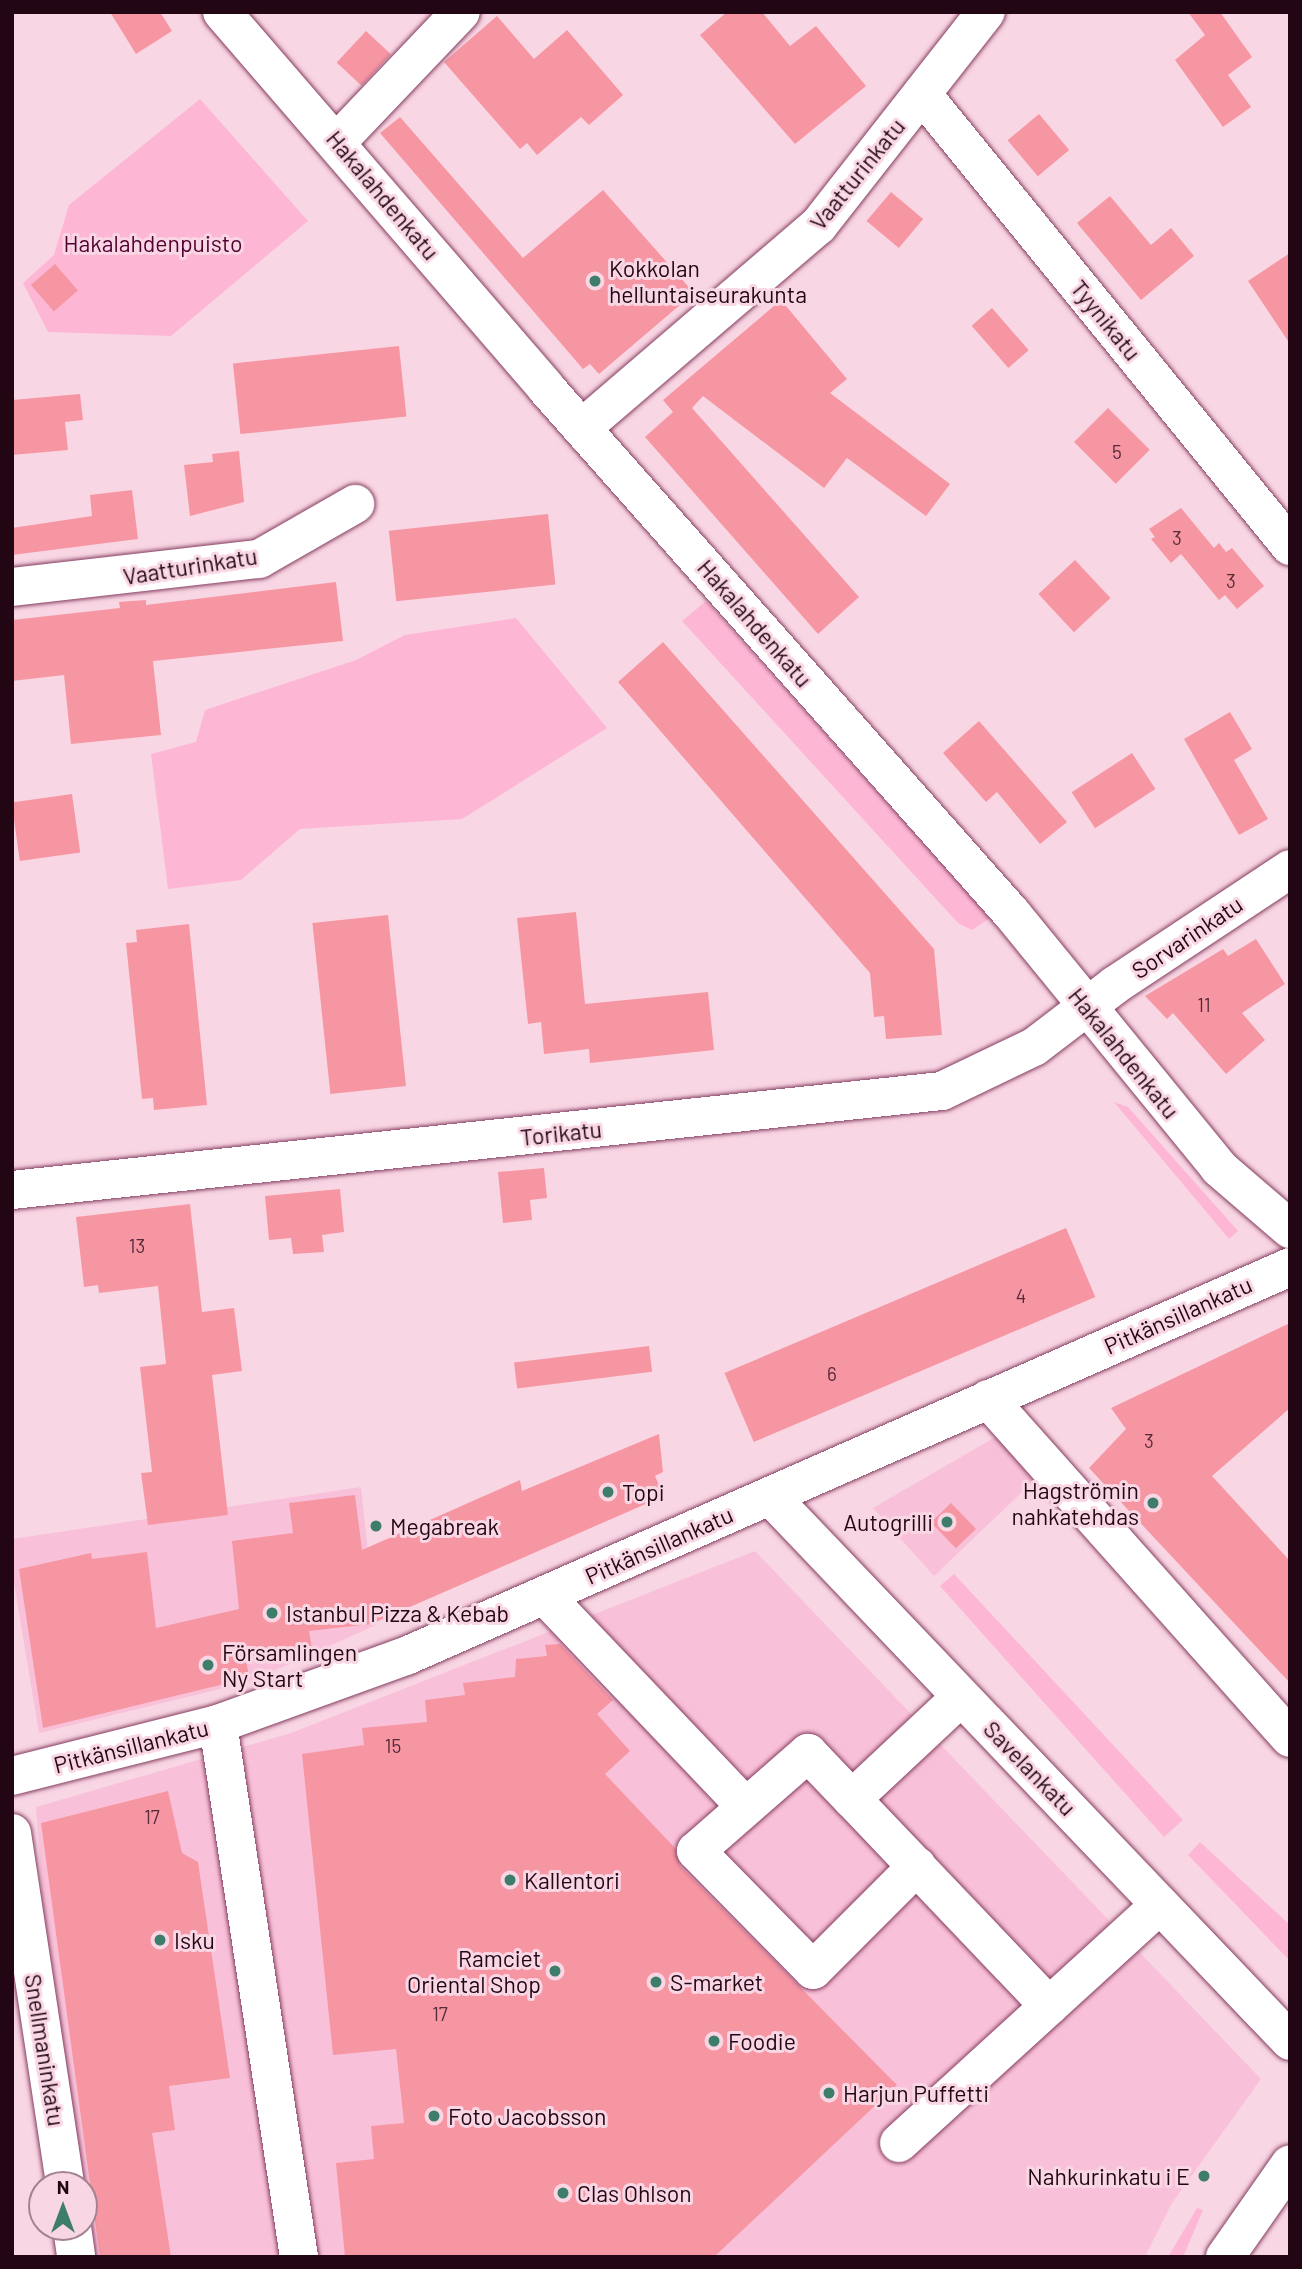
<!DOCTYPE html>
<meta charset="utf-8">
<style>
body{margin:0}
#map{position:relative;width:1302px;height:2269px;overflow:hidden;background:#f9d6e4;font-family:Barlow,sans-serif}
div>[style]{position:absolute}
.built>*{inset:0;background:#f9c1d9}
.green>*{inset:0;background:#fdb7d5}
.building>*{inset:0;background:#f796a3;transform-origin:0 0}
.roads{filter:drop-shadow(0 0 2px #853d60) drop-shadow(0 0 2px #853d60)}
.minor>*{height:38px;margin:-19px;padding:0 19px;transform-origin:19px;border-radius:19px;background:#fff}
.major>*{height:38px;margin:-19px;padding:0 19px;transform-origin:19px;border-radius:19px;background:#fff}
.dots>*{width:19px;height:19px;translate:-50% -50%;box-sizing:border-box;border:4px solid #f9d6e4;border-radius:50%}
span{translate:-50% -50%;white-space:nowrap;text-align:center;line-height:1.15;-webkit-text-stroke:6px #f9d6e4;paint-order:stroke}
.number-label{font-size:19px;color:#572a38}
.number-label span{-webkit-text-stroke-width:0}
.street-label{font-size:23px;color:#220614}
.park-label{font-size:23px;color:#510131}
.poi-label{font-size:23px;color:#220614}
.left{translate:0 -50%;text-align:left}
.right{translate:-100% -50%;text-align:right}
.frame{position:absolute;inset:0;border:14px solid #220614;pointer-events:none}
.north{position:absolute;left:28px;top:2171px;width:70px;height:70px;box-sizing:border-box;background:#f9d6e4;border:2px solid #a38391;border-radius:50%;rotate:0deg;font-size:19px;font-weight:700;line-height:28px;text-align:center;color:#220614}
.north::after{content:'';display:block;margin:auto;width:24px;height:32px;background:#3e7d6a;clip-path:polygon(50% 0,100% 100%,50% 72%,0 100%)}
</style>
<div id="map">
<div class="built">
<i style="clip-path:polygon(1004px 1432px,1041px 1474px,934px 1576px,873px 1508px)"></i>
<i style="clip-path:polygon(361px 1487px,376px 1625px,249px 1682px,39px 1733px,12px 1571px,12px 1539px)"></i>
<i style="clip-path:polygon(755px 1551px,1261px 2079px,1172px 2203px,1145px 2257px,67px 2257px,84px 2227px,84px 2185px,62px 2185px,36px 1807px,291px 1733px)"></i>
</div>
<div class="green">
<i style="clip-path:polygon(200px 99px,308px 221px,171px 336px,48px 332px,23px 283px,54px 255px,69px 205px)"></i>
<i style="clip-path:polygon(706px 601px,990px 918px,972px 930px,958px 923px,682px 621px)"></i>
<i style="clip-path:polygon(516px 618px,607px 728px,462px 819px,300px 829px,241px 880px,168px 889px,151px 754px,196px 742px,205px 710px,356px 660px,405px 635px)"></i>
<i style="clip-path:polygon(1114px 1102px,1128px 1107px,1238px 1231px,1229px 1239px)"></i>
<i style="clip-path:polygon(954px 1574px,1183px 1820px,1164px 1837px,940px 1586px)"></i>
<i style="clip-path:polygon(1200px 1842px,1290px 1925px,1290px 1961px,1188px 1855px)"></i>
<i style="clip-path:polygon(1197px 2208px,1203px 2210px,1183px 2257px,1168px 2257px)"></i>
</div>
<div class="building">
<i style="clip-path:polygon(110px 12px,160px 12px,172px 31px,136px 54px)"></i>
<i style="clip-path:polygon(727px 12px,762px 12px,790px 46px,816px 26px,866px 86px,795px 144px,700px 35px)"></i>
<i style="clip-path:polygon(1188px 12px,1220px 12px,1252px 57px,1228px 75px,1251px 107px,1223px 127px,1175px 60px,1205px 35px)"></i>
<i style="clip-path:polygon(497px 16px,534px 59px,567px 30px,623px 95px,589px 125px,581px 117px,537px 155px,527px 143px,520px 149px,444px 62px)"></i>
<i style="left:366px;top:31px;width:34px;height:43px;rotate:43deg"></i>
<i style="left:1039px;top:114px;width:47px;height:41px;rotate:50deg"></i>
<i style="clip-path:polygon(400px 117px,523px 258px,603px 190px,694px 293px,599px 374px,590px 364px,583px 369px,380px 133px)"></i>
<i style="left:891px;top:192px;width:42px;height:38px;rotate:40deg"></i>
<i style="clip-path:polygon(1110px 196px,1151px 245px,1171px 228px,1194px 256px,1141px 300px,1077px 223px)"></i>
<i style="clip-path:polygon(1290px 253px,1290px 344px,1248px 281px)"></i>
<i style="left:55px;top:264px;width:35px;height:32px;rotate:49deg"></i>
<i style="clip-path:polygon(781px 300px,847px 379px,830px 393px,950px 484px,926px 516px,847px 458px,824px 488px,703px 396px,692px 408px,859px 597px,818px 634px,645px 437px,673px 412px,663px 400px)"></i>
<i style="left:992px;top:308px;width:56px;height:27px;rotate:49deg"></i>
<i style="left:399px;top:346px;width:71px;height:167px;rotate:84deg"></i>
<i style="clip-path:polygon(80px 394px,83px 420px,65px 422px,68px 450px,12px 455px,12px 400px)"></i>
<i style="left:1108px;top:408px;width:59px;height:48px;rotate:45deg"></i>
<i style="clip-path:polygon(239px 451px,244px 502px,190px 516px,184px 465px,213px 462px,212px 454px)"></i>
<i style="clip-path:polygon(132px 490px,138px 539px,12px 555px,12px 528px,92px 516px,90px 495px)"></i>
<i style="clip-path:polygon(1181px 508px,1214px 548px,1219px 543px,1226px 552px,1232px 548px,1264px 586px,1237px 609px,1225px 595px,1219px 600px,1181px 554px,1171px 563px,1151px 539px,1155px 537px,1149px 529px)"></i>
<i style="left:548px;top:514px;width:71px;height:160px;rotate:84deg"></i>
<i style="left:1075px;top:560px;width:52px;height:50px;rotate:47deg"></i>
<i style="clip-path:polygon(336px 582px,343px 641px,153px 661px,161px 735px,71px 744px,64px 675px,12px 681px,12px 620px,120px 608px,119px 602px,146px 600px,146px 605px)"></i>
<i style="clip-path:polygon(663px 642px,934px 949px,942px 1035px,886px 1039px,884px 1016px,874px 1017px,870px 973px,618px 682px)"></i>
<i style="clip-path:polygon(1230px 712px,1252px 749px,1234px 760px,1268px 819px,1239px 835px,1184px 739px)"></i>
<i style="clip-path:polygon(979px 721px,1067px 822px,1040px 844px,997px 792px,986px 802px,943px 753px)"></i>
<i style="left:1132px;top:753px;width:43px;height:72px;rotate:57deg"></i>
<i style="left:72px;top:794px;width:59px;height:61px;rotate:82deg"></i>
<i style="clip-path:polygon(576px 912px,585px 1004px,708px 992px,714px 1050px,590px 1063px,589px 1049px,544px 1054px,541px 1022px,528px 1024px,517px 918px)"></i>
<i style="left:388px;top:915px;width:172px;height:76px;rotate:84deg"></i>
<i style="clip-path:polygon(189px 924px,207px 1105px,154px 1110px,153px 1098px,142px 1099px,126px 943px,137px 942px,136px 930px)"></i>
<i style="clip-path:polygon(1256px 939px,1285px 984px,1242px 1013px,1265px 1040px,1226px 1074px,1173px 1013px,1167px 1019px,1145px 996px,1223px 949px,1228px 956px)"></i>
<i style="clip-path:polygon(544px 1168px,547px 1198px,530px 1200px,532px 1220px,503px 1223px,498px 1172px)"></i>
<i style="clip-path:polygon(340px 1189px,344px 1232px,322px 1235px,324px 1252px,293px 1254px,291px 1238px,269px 1240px,265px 1196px)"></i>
<i style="clip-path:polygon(190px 1204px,202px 1312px,234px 1308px,242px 1371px,212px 1375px,228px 1515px,148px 1525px,141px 1473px,152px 1472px,140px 1367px,166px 1364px,158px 1286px,99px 1293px,98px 1285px,84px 1287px,76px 1217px)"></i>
<i style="left:1066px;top:1228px;width:75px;height:371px;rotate:67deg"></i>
<i style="clip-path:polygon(1290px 1323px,1290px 1408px,1212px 1476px,1290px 1561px,1290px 1683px,1089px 1468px,1126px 1429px,1111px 1408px)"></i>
<i style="left:649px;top:1346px;width:26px;height:136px;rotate:83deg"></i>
<i style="clip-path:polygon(659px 1434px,663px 1472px,655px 1476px,664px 1496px,371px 1624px,309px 1631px,312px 1649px,246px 1658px,249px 1678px,43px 1728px,19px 1569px,91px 1553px,92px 1559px,147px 1552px,156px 1628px,239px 1609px,232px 1541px,293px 1533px,289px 1503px,355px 1495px,362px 1550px,520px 1480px,522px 1491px)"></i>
<i style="left:951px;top:1503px;width:36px;height:28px;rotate:46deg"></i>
<i style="clip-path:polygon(560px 1644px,613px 1700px,597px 1714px,630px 1751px,605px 1774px,675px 1848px,680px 1866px,897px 2085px,714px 2257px,345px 2257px,336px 2163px,374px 2159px,371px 2126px,404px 2123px,396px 2049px,333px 2055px,302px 1754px,364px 1745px,362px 1728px,427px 1722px,425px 1700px,465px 1695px,463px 1683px,515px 1677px,516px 1659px,547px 1656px,545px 1645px)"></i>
<i style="clip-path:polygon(168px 1791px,182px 1853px,198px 1862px,230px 2078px,169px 2086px,175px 2130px,152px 2133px,171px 2257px,100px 2257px,41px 1823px)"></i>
</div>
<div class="roads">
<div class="minor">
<i style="left:222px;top:12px;width:496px;rotate:49.2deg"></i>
<i style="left:546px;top:388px;width:704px;rotate:48.45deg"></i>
<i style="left:1013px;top:915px;width:326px;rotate:50.8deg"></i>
<i style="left:1219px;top:1168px;width:94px;rotate:40.7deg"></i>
<i style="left:922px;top:94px;width:583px;rotate:50.85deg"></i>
<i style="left:338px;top:141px;width:178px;rotate:-46.4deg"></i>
<i style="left:582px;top:428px;width:311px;rotate:-40.6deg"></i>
<i style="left:818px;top:226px;width:272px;rotate:-51.9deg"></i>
<i style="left:12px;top:587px;width:249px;rotate:-6.5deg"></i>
<i style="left:259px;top:559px;width:111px;rotate:-29.8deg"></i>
<i style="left:12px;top:1190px;width:935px;rotate:-6.08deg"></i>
<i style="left:942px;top:1091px;width:102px;rotate:-25.6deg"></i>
<i style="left:1034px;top:1047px;width:102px;rotate:-37.4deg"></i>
<i style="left:1115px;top:985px;width:210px;rotate:-33.5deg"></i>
<i style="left:988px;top:1399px;width:454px;rotate:48.3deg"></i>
<i style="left:770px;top:1496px;width:753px;rotate:46.34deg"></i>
<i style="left:545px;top:1596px;width:291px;rotate:46.4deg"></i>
<i style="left:218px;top:1724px;width:539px;rotate:81.36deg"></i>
<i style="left:12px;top:1776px;width:212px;rotate:-14.2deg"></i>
<i style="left:218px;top:1724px;width:200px;rotate:-19.9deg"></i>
<i style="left:406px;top:1656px;width:966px;rotate:-23.75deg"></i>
<i style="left:852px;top:1799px;width:286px;rotate:46.4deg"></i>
<i style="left:12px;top:1833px;width:356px;rotate:81.4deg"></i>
<i style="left:917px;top:1866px;width:147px;rotate:135deg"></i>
<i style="left:813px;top:1970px;width:167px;rotate:-134.5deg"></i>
<i style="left:696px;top:1851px;width:149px;rotate:-41.2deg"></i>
<i style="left:808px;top:1753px;width:64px;rotate:46.3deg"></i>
<i style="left:852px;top:1799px;width:149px;rotate:-43.1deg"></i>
<i style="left:899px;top:2143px;width:353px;rotate:-42.4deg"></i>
<i style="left:72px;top:2227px;width:30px;rotate:82deg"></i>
</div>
<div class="major">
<i style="left:1225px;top:2257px;width:113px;rotate:-55deg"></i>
</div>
</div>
<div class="dots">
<i style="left:595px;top:281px;background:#3e7d6a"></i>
<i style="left:608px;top:1492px;background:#3e7d6a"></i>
<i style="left:1153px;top:1503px;background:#3e7d6a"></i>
<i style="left:947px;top:1522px;background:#3e7d6a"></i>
<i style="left:376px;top:1526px;background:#3e7d6a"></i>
<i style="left:272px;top:1613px;background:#3e7d6a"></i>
<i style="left:208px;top:1665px;background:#3e7d6a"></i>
<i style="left:510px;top:1880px;background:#3e7d6a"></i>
<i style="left:160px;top:1940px;background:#3e7d6a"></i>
<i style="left:555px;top:1971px;background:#3e7d6a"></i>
<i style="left:656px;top:1982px;background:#3e7d6a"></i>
<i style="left:714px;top:2041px;background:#3e7d6a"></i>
<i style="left:829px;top:2093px;background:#3e7d6a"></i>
<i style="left:434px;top:2116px;background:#3e7d6a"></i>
<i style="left:1204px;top:2176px;background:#3e7d6a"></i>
<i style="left:563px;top:2193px;background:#3e7d6a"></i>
</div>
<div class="number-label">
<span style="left:1117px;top:452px">5</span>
<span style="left:1177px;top:538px">3</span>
<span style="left:1231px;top:581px">3</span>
<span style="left:1204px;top:1005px">11</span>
<span style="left:137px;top:1246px">13</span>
<span style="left:1021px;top:1296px">4</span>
<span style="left:832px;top:1374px">6</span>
<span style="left:1149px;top:1441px">3</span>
<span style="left:393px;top:1746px">15</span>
<span style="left:152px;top:1817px">17</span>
<span style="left:440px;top:2014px">17</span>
</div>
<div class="street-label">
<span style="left:857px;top:174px;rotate:-51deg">Vaatturinkatu</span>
<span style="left:383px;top:195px;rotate:50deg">Hakalahdenkatu</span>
<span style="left:1106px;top:320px;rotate:51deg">Tyynikatu</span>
<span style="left:190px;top:566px;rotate:-9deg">Vaatturinkatu</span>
<span style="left:755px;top:623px;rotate:49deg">Hakalahdenkatu</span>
<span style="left:1187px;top:937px;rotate:-34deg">Sorvarinkatu</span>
<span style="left:1124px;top:1053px;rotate:51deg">Hakalahdenkatu</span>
<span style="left:561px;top:1133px;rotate:-6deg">Torikatu</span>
<span style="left:1178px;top:1315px;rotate:-24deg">Pitkänsillankatu</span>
<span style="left:659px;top:1545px;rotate:-24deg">Pitkänsillankatu</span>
<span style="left:131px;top:1746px;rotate:-14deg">Pitkänsillankatu</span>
<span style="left:1030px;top:1768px;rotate:46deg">Savelankatu</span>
<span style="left:45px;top:2050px;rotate:81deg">Snellmaninkatu</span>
</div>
<div class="park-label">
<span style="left:153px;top:243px">Hakalahdenpuisto</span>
</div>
<div class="poi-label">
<span class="left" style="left:609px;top:281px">Kokkolan<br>helluntaiseurakunta</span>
<span class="right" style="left:1139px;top:1503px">Hagströmin<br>nahkatehdas</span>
<span class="left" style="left:622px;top:1492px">Topi</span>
<span class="right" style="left:933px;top:1522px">Autogrilli</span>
<span class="left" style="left:390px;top:1526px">Megabreak</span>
<span class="left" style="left:286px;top:1613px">Istanbul Pizza &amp; Kebab</span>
<span class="left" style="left:222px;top:1665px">Församlingen<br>Ny Start</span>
<span class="left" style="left:524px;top:1880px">Kallentori</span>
<span class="left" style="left:174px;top:1940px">Isku</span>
<span class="right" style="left:541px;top:1971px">Ramciet<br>Oriental Shop</span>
<span class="left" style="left:670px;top:1982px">S-market</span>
<span class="left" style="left:728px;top:2041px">Foodie</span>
<span class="left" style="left:843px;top:2093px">Harjun Puffetti</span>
<span class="left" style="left:448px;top:2116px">Foto Jacobsson</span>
<span class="right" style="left:1190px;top:2176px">Nahkurinkatu i E</span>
<span class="left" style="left:577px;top:2193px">Clas Ohlson</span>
</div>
<div class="frame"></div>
<div class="north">N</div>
</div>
